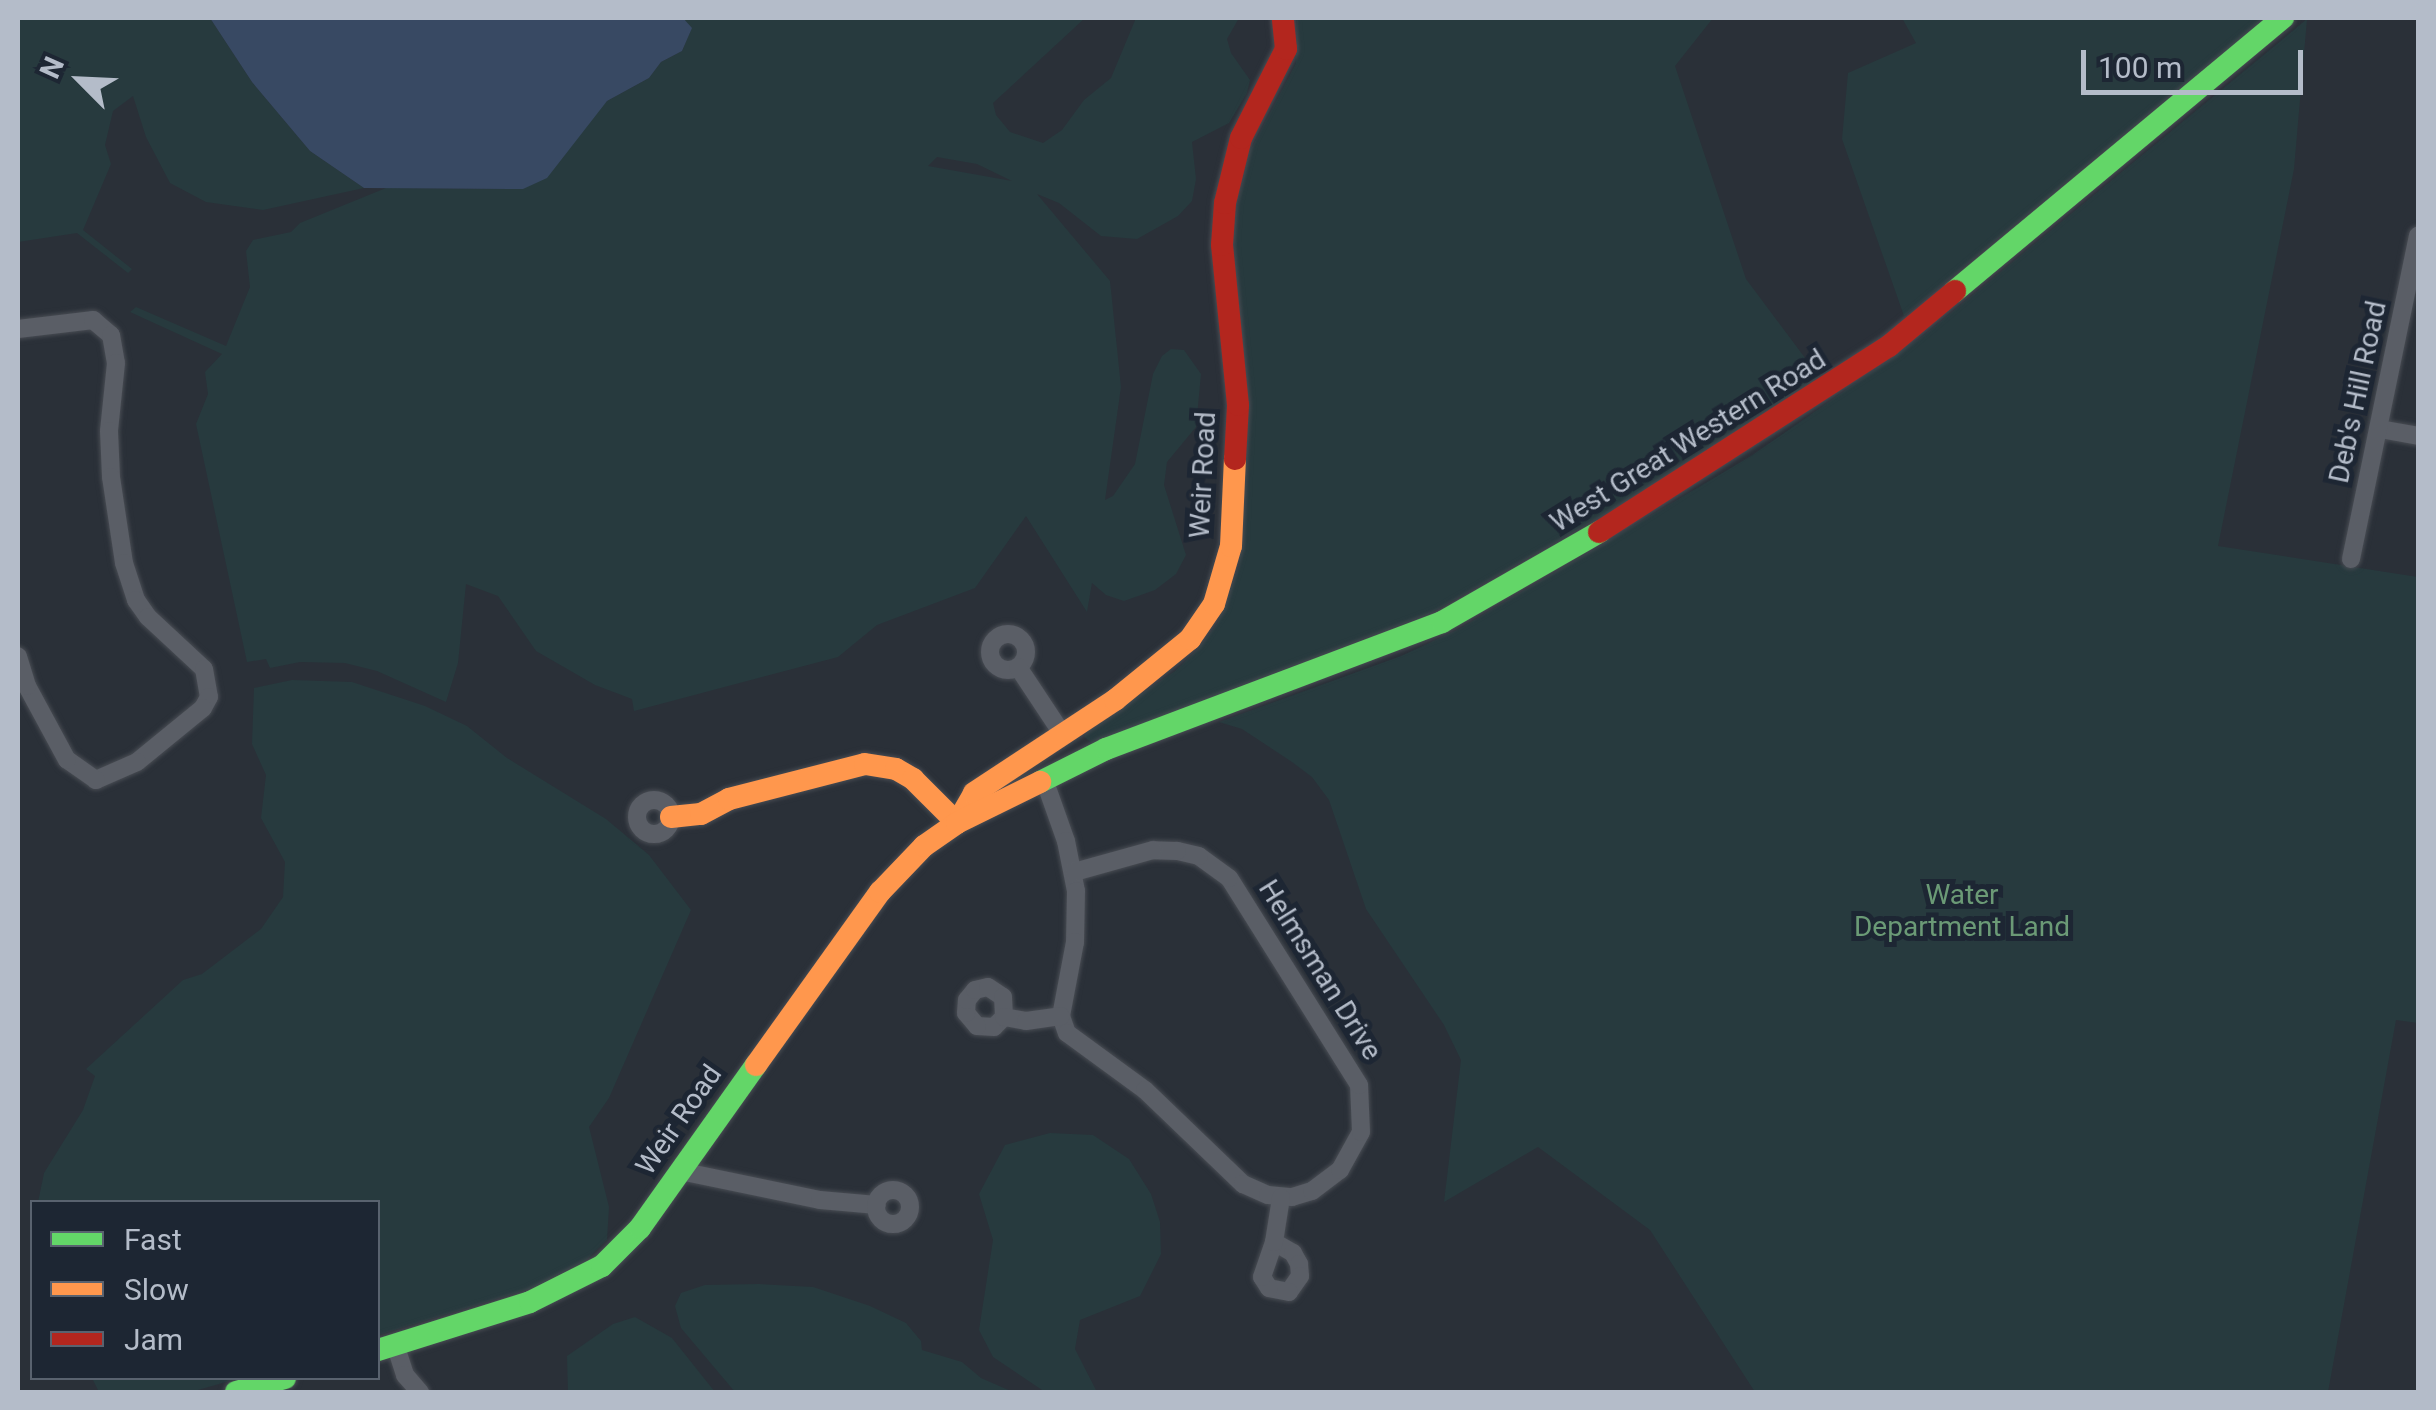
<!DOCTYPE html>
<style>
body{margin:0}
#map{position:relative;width:2436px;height:1410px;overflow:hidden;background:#2a3038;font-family:Roboto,sans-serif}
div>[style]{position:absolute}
.green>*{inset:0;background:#273a3e}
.water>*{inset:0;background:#384963}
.roads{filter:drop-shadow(0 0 2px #484c53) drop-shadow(0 0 2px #484c53)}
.street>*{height:18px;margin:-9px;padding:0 9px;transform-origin:9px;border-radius:9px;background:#5a5e66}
.street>.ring{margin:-9px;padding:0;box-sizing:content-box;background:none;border:18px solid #5a5e66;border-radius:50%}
.fast>*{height:22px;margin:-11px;padding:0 11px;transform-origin:11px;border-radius:11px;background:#63d668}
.slow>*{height:22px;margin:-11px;padding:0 11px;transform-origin:11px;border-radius:11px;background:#ff974d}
.jam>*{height:22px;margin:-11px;padding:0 11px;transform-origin:11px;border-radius:11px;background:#b3261e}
span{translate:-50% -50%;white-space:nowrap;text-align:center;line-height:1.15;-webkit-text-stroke:10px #1d2633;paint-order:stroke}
.street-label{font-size:28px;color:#b4bcc9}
.park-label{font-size:28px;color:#6b9a76}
.frame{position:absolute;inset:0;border:20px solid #b4bcc9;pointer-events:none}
.legend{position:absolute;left:30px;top:1200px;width:350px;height:180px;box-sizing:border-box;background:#1d2633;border:2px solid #59626f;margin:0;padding:12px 18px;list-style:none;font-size:30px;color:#b4bcc9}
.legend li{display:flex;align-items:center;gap:20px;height:50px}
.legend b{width:50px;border:2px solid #59626f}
.north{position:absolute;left:30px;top:30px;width:100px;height:100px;-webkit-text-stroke:8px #1d2633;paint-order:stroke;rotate:294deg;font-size:28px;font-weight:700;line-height:40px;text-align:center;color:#b4bcc9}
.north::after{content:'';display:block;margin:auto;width:35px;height:45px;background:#b4bcc9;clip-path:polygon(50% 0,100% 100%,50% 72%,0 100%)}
.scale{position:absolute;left:2081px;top:50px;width:222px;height:45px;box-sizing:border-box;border:5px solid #b4bcc9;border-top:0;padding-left:12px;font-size:30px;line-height:35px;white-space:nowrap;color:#b4bcc9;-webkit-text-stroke:8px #1d2633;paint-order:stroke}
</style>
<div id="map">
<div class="green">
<i style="clip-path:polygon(18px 18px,210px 18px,252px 82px,310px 151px,364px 188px,263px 210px,206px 202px,170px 183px,146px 137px,133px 96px,113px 111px,105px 145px,111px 164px,83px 230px,132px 269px,128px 273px,77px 233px,18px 242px)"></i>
<i style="clip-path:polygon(evenodd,683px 18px,1085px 18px,993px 103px,996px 115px,1010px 132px,1043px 143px,1062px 130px,1084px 100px,1111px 78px,1136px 18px,1239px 18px,1227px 39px,1231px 53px,1250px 80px,1247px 93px,1229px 123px,1192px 142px,1196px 179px,1192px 201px,1178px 216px,1137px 239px,1101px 236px,1059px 203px,1037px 194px,1110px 281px,1121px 387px,1105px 500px,1113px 496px,1135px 464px,1153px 374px,1162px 356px,1171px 349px,1184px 350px,1201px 374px,1196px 427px,1167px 462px,1164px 485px,1186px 555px,1176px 574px,1155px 590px,1124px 601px,1106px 595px,1092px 583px,1087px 612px,1026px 516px,975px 588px,877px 625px,838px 657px,634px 711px,632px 699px,595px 685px,536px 651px,498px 596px,466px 584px,458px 663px,446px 702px,377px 671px,345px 663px,300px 662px,270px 668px,266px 659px,247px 662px,196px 424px,208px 394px,205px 372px,222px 354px,130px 312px,136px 307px,226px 346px,250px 287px,246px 251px,253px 240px,291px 232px,300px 223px,386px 188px,523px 189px,607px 101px,649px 78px,661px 62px,682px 51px,691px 29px,683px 18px,937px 157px,977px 164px,1012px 181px,928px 166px,937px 157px)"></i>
<i style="clip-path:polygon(1297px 18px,1713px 18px,1675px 66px,1746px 279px,1820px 378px,1620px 506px,1429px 614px,1092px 743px,1084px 737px,1088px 730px,1175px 671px,1197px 650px,1217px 624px,1239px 566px,1242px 522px,1234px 225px,1248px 155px,1296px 63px)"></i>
<i style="clip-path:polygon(1902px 18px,2265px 18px,1904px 316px,1842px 139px,1848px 73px,1916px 43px)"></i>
<i style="clip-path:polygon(2307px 19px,2294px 169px,2218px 546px,2418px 577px,2418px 1023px,2396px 1020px,2328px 1392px,1755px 1392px,1650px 1230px,1538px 1147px,1444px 1202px,1461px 1060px,1444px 1025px,1366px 909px,1329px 800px,1312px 777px,1292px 762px,1242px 729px,1219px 722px,1401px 656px,1459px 629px,1751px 456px,1923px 336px)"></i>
<i style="clip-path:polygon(292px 680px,352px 682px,425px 706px,467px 726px,507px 758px,606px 819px,649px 855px,691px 910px,609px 1098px,589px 1127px,609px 1207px,607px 1240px,585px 1261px,532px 1288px,378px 1335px,378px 1202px,38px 1202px,44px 1173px,83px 1110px,95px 1076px,86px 1069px,183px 980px,202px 974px,261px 929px,283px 897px,285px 862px,261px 818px,266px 775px,252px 744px,254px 688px)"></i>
<i style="clip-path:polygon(1050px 1133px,1093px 1135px,1129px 1159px,1151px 1194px,1160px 1222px,1161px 1254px,1140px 1296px,1080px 1320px,1075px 1349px,1097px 1392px,1045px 1392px,993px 1357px,979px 1330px,993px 1240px,979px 1194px,1005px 1145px)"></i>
<i style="clip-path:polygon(759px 1284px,813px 1287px,870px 1306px,906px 1323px,921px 1341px,922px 1350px,962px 1362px,981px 1378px,1013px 1392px,735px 1392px,681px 1328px,675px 1306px,681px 1293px,705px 1285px)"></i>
<i style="clip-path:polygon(635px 1317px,672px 1338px,715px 1392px,568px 1392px,567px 1356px,613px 1324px)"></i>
<i style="clip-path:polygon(92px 1378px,240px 1378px,191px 1392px,99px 1392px)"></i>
</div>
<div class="water">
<i style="clip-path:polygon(210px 18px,683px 18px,692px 28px,682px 51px,661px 62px,649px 78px,607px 101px,547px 178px,523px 189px,364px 188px,310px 151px,252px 82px)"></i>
</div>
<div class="roads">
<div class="street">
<i style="left:18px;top:329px;width:76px;rotate:-6.8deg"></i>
<i style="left:93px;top:320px;width:23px;rotate:40deg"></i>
<i style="left:111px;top:335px;width:28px;rotate:80deg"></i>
<i style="left:116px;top:363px;width:68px;rotate:95.9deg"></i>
<i style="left:109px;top:431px;width:46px;rotate:87.5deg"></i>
<i style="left:111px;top:477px;width:87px;rotate:81.4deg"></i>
<i style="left:124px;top:563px;width:39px;rotate:72deg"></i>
<i style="left:136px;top:600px;width:21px;rotate:55deg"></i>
<i style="left:148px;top:617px;width:76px;rotate:42.9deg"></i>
<i style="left:204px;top:669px;width:28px;rotate:80deg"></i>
<i style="left:209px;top:697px;width:13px;rotate:119deg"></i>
<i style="left:203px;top:708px;width:85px;rotate:140.7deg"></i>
<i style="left:137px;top:762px;width:45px;rotate:156.3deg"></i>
<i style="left:96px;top:780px;width:35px;rotate:-145deg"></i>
<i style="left:67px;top:760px;width:84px;rotate:-118.4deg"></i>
<i style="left:27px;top:686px;width:31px;rotate:-107deg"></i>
<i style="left:2380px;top:429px;width:39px;rotate:10deg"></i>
<i style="left:2351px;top:559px;width:330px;rotate:-78.3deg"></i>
<i class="ring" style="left:990px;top:634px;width:18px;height:18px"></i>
<i style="left:1018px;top:667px;width:78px;rotate:56.5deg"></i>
<i style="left:1044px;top:779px;width:66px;rotate:70.5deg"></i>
<i style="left:1066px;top:841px;width:51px;rotate:78.7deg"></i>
<i style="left:1076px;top:891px;width:51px;rotate:91.1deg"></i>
<i style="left:1075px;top:942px;width:75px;rotate:100.7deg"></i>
<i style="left:1061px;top:1016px;width:18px;rotate:71deg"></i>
<i style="left:1067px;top:1033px;width:97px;rotate:36.2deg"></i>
<i style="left:1145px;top:1090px;width:136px;rotate:43.8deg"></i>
<i style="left:1243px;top:1184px;width:27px;rotate:24deg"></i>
<i style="left:1268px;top:1195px;width:24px;rotate:5deg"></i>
<i style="left:1292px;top:1197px;width:21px;rotate:-17deg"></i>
<i style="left:1312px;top:1191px;width:35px;rotate:-37deg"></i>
<i style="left:1340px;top:1170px;width:43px;rotate:-61.1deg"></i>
<i style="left:1361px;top:1132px;width:47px;rotate:-92.4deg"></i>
<i style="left:1359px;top:1085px;width:244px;rotate:-122.1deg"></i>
<i style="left:1229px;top:878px;width:37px;rotate:-144deg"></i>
<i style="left:1199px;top:856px;width:23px;rotate:-167deg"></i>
<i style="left:1177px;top:851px;width:24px;rotate:-178deg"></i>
<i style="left:1153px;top:850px;width:82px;rotate:164.4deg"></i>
<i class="ring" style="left:637px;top:800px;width:16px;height:16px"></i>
<i style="left:1004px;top:1017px;width:14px;rotate:135deg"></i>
<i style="left:994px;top:1027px;width:17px;rotate:-177deg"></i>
<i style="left:977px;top:1026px;width:17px;rotate:-130deg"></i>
<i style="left:966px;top:1013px;width:13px;rotate:-86deg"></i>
<i style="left:967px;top:1000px;width:13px;rotate:-51deg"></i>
<i style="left:975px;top:990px;width:13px;rotate:-13deg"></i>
<i style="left:988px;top:987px;width:18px;rotate:34deg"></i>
<i style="left:1003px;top:997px;width:20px;rotate:87deg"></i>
<i style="left:1004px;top:1017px;width:22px;rotate:10deg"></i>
<i style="left:1026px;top:1021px;width:35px;rotate:-8deg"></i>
<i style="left:680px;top:1171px;width:143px;rotate:11.7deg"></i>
<i style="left:820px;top:1200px;width:57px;rotate:5deg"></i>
<i class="ring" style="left:876px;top:1190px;width:16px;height:16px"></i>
<i style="left:1274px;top:1242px;width:22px;rotate:30deg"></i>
<i style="left:1293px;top:1253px;width:13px;rotate:61deg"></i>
<i style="left:1299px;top:1264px;width:12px;rotate:85deg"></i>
<i style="left:1300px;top:1276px;width:19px;rotate:125deg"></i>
<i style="left:1289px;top:1292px;width:20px;rotate:-169deg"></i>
<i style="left:1269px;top:1288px;width:13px;rotate:-122deg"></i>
<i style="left:1262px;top:1277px;width:37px;rotate:-71deg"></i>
<i style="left:1274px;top:1242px;width:45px;rotate:-81deg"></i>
<i style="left:395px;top:1344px;width:33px;rotate:72deg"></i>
<i style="left:405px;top:1375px;width:23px;rotate:49deg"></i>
</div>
<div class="fast">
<i style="left:1955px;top:291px;width:427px;rotate:-39.8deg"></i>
<i style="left:1040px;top:782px;width:74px;rotate:-26.6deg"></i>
<i style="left:1106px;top:749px;width:359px;rotate:-20.7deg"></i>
<i style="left:1442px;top:622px;width:181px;rotate:-29.8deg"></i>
<i style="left:378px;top:1350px;width:159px;rotate:-17.5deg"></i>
<i style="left:530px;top:1302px;width:80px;rotate:-26.6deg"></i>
<i style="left:602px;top:1266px;width:54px;rotate:-45deg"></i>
<i style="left:640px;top:1228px;width:200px;rotate:-54.6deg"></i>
<i style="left:236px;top:1392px;width:51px;rotate:-15.9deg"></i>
</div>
<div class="slow">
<i style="left:671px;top:817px;width:30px;rotate:-6deg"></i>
<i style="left:701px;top:814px;width:32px;rotate:-28deg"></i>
<i style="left:729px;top:799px;width:140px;rotate:-14.4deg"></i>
<i style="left:865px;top:764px;width:31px;rotate:9deg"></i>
<i style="left:896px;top:769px;width:20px;rotate:30deg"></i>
<i style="left:913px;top:779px;width:62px;rotate:45deg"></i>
<i style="left:957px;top:823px;width:34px;rotate:-60deg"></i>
<i style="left:974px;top:793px;width:169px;rotate:-33.4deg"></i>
<i style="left:1115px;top:700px;width:97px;rotate:-39.1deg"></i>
<i style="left:1190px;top:639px;width:42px;rotate:-55.6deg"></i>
<i style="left:1214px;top:604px;width:60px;rotate:-73.7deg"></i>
<i style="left:1231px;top:546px;width:87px;rotate:-87.4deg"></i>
<i style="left:756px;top:1065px;width:213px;rotate:-54.4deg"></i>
<i style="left:880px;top:892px;width:64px;rotate:-46.3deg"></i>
<i style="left:924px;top:846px;width:40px;rotate:-34.9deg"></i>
<i style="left:957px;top:823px;width:93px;rotate:-26.3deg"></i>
</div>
<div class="jam">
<i style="left:1235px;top:459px;width:54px;rotate:-86.8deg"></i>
<i style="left:1238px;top:405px;width:161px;rotate:-95.7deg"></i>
<i style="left:1222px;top:245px;width:42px;rotate:-85.9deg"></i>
<i style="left:1225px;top:203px;width:67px;rotate:-76.2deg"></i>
<i style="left:1241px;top:138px;width:100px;rotate:-63.2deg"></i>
<i style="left:1286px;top:49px;width:31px;rotate:-96deg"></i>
<i style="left:1599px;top:532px;width:345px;rotate:-32.7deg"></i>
<i style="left:1889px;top:346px;width:86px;rotate:-39.8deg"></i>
</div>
</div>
<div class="street-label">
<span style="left:2358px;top:392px;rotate:-78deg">Deb's Hill Road</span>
<span style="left:1688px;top:441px;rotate:-32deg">West Great Western Road</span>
<span style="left:1203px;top:475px;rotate:-87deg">Weir Road</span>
<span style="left:1320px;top:970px;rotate:58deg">Helmsman Drive</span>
<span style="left:679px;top:1120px;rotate:-55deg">Weir Road</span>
</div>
<div class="park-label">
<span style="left:1962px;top:911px">Water<br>Department Land</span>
</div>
<div class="frame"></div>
<ul class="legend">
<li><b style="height:12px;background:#63d668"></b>Fast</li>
<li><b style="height:12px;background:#ff974d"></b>Slow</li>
<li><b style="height:12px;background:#b3261e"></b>Jam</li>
</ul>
<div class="north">N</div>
<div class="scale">100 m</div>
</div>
